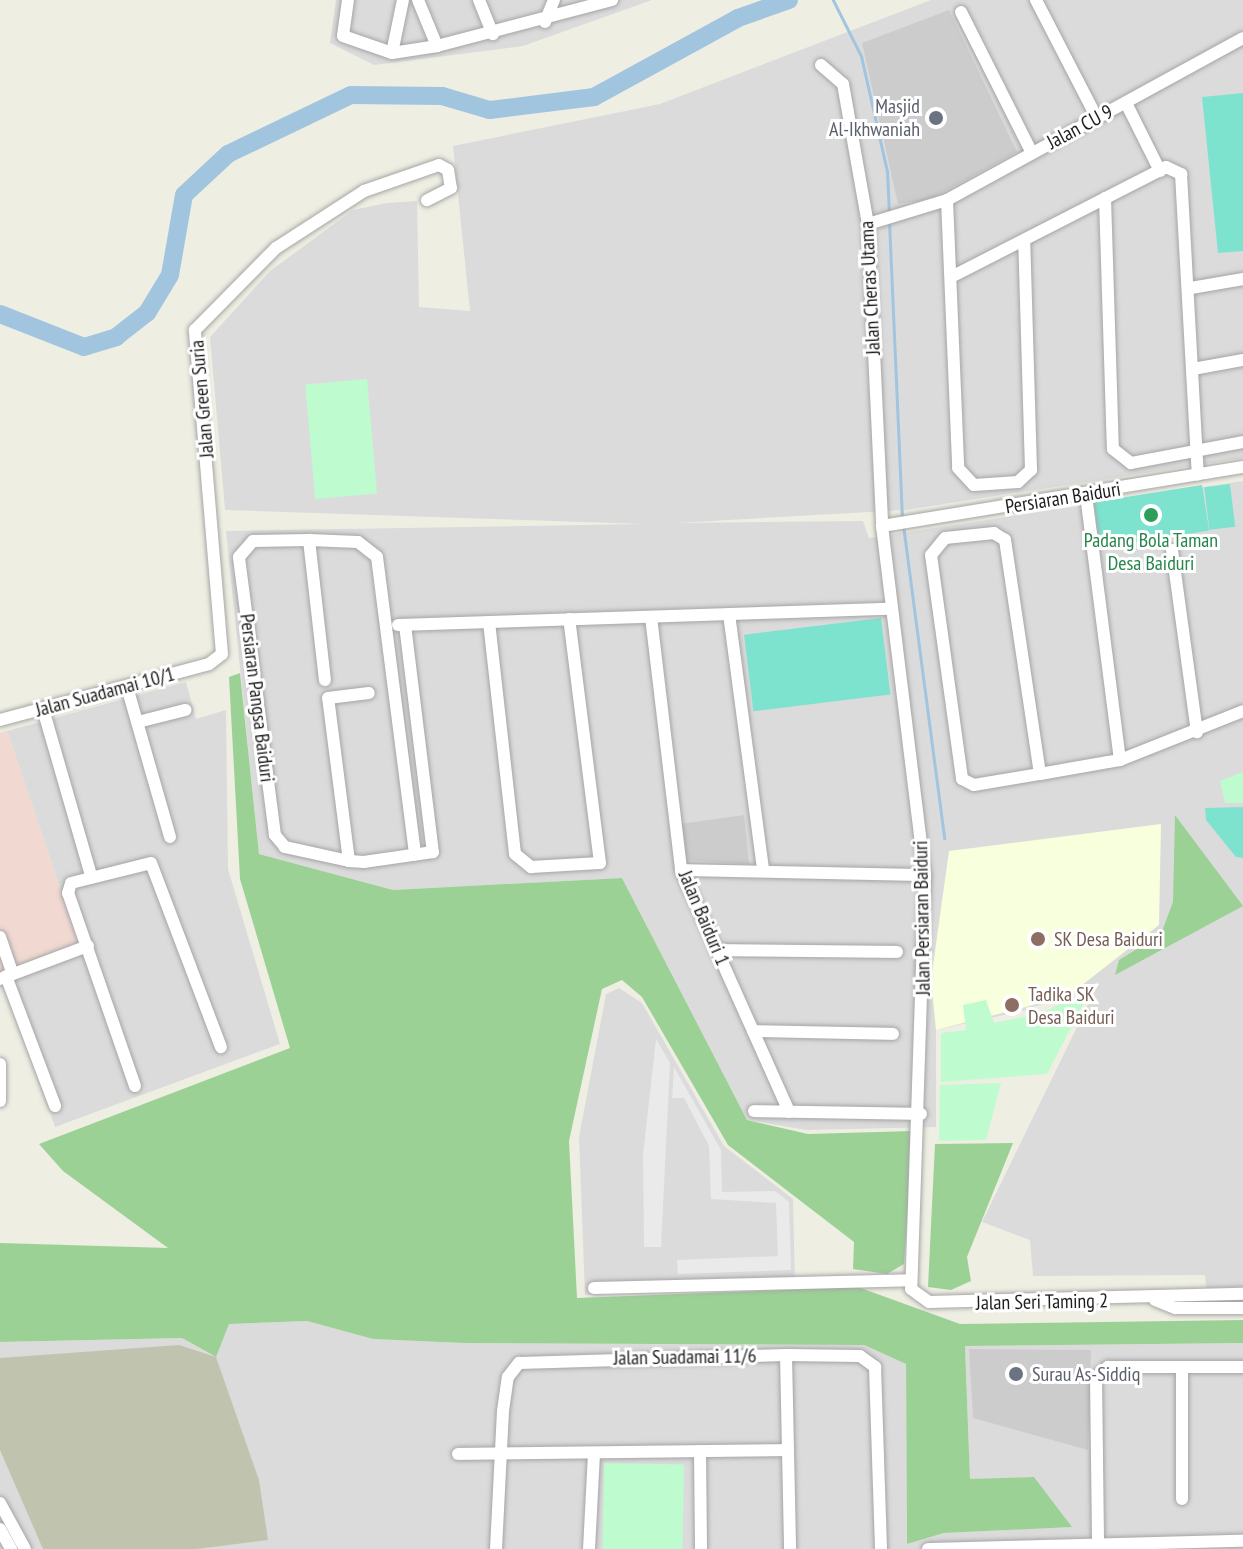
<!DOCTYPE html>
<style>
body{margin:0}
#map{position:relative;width:1243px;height:1549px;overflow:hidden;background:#efeee3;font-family:"PT Sans Narrow",sans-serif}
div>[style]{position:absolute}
.residential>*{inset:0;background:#dcdbdb}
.commercial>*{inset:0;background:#f1d9d2}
.education>*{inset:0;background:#f8ffdd}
.religious>*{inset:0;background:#ccc}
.construction>*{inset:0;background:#c0c4ae}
.forest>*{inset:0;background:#9cd196}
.park>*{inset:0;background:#befccf;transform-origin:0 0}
.pitch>*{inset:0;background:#7de3cf;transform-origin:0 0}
.parking>*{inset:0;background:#eaeaea}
.stream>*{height:3px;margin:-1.5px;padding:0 1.5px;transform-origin:1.5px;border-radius:1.5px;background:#a1c5df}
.river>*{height:18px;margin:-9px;padding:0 9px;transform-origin:9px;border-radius:9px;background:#a1c5df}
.roads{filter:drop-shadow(0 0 2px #a5a5a5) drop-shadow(0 0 2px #a5a5a5)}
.minor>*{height:12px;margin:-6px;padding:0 6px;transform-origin:6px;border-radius:6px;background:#fff}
.dots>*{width:22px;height:22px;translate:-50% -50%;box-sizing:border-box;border:4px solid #fff;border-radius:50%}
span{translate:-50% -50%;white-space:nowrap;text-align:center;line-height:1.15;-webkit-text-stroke:6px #fff;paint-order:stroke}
.worship-label{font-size:20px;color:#5b616d}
.right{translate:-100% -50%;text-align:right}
.left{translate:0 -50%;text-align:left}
.street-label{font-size:20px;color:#1e1e1e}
.leisure-label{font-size:20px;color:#27864d}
.education-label{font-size:20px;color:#785e54}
</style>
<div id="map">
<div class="residential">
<i style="clip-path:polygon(336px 0,652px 0,523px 46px,374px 65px,330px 43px)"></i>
<i style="clip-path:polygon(931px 0,1243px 0,1243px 458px,905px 510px,676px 523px,863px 521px,869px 538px,1243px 481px,1243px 1287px,1206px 1288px,1205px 1275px,1033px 1276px,1030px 1240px,982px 1222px,1099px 982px,1026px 1010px,936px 1030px,936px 1127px,807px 1130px,747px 1120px,622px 878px,393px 890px,259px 854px,226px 531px,644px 524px,225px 510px,210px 337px,270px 271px,353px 210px,387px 203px,417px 201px,419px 307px,470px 311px,453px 146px,660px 104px)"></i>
<i style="clip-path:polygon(186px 682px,196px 719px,226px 710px,228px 869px,280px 1044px,55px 1127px,0 972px,79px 945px,7px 731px)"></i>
<i style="clip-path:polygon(619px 988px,642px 1003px,724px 1146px,793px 1199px,795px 1285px,585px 1295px,579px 1137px,606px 994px)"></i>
<i style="clip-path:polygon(307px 1321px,373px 1339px,463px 1343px,864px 1345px,906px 1364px,907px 1544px,944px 1533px,1071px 1527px,1034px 1477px,970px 1480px,965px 1346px,1243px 1343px,1243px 1549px,0 1549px,0 1342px,182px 1338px,215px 1357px,229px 1324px)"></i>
</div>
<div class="commercial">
<i style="clip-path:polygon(7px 731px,79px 945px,0 972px,0 733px)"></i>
</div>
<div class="education">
<i style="clip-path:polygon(1161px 824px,1159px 925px,1068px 996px,936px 1030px,931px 980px,949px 851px)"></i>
</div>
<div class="religious">
<i style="clip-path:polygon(949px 10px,1017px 152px,931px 199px,898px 204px,862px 43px)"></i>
<i style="clip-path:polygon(744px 815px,749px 864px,685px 860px,680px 824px)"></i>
<i style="clip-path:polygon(969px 1349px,1091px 1350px,1088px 1450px,973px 1418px)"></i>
</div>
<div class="construction">
<i style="clip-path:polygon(179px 1345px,216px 1357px,259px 1480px,268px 1540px,197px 1549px,43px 1549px,0 1450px,0 1358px)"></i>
</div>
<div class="forest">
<i style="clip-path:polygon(240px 673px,259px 854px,393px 890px,622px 878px,747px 1120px,808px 1134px,913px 1131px,904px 1264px,887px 1274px,853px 1269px,854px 1242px,728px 1145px,642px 997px,622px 980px,602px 989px,569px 1141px,577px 1298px,858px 1287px,960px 1324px,1243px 1320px,1243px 1343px,965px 1346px,970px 1479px,1034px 1477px,1072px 1527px,944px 1533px,907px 1544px,906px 1364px,864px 1345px,463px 1343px,373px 1339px,307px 1321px,229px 1324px,216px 1357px,182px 1338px,0 1342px,0 1243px,168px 1248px,63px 1171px,39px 1144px,290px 1048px,240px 879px,229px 677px)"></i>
<i style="clip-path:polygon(1175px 815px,1243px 906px,1115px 975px,1119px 960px,1161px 934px,1173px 902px)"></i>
<i style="clip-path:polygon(1013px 1143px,967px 1257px,971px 1281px,951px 1290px,928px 1287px,935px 1144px)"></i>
</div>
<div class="park">
<i style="left:367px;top:379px;width:115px;height:62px;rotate:85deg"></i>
<i style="clip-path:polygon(1243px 772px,1243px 803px,1225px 803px,1220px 781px)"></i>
<i style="clip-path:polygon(1091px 989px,1047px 1074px,941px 1082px,941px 1033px,966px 1030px,963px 1005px,986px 1000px,994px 1023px,1042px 1013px)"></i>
<i style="clip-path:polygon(1001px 1083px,986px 1140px,939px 1141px,940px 1085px)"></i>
<i style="left:604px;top:1463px;width:80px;height:86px;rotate:1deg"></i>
</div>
<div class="pitch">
<i style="clip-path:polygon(1243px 93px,1243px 251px,1218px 253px,1202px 97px)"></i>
<i style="left:1230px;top:484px;width:43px;height:26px;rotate:83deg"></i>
<i style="left:1202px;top:485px;width:46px;height:110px;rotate:81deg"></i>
<i style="left:881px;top:618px;width:77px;height:138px;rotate:83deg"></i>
<i style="clip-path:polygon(1243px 807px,1243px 858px,1236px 857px,1206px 820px,1205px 808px)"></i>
</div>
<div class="parking">
<i style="clip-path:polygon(656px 1039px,670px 1063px,661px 1247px,644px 1247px,643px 1155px)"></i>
<i style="clip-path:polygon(674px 1067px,721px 1150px,722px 1192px,775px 1191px,789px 1202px,791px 1270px,678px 1274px,677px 1260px,778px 1256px,776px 1203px,711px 1199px,709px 1146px,684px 1098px,672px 1098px)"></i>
</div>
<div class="stream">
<i style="left:833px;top:0;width:63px;rotate:63.4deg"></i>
<i style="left:861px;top:56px;width:118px;rotate:77.3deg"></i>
<i style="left:887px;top:171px;width:42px;rotate:87.3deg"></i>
<i style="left:889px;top:221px;width:296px;rotate:87.5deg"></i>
<i style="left:903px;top:525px;width:316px;rotate:82.5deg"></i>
</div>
<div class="river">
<i style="left:0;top:314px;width:90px;rotate:21.4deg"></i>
<i style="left:84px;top:347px;width:34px;rotate:-17deg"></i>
<i style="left:116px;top:337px;width:39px;rotate:-38deg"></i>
<i style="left:147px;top:313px;width:44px;rotate:-58.8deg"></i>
<i style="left:170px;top:275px;width:81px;rotate:-80.1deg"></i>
<i style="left:184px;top:195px;width:60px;rotate:-43deg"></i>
<i style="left:228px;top:154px;width:136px;rotate:-25.6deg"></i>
<i style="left:351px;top:95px;width:91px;rotate:0.6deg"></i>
<i style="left:442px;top:96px;width:50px;rotate:16.3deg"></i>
<i style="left:490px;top:110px;width:105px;rotate:-7.1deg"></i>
<i style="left:594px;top:97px;width:164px;rotate:-28.7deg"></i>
<i style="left:738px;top:18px;width:54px;rotate:-19.4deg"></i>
</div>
<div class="roads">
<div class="minor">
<i style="left:348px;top:0;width:36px;rotate:98deg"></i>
<i style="left:343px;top:36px;width:52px;rotate:19.1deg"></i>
<i style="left:392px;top:53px;width:54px;rotate:-78.3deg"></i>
<i style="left:418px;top:0;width:50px;rotate:67.6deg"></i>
<i style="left:437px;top:46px;width:181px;rotate:-14.7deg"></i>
<i style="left:479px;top:0;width:37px;rotate:68deg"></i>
<i style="left:1036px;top:0;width:133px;rotate:62.7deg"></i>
<i style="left:961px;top:12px;width:158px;rotate:63.3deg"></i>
<i style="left:545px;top:22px;width:24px;rotate:-68deg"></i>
<i style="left:392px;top:53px;width:46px;rotate:-8.8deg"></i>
<i style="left:821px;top:65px;width:29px;rotate:41deg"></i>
<i style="left:843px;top:84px;width:142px;rotate:79.9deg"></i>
<i style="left:868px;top:224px;width:302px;rotate:87.3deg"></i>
<i style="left:882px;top:526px;width:352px;rotate:83deg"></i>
<i style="left:925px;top:875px;width:414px;rotate:91.9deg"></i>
<i style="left:911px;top:1289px;width:22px;rotate:36deg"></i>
<i style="left:929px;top:1302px;width:314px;rotate:-1.5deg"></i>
<i style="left:1126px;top:103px;width:76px;rotate:63.4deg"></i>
<i style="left:1105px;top:198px;width:251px;rotate:88.2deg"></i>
<i style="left:1113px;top:449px;width:23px;rotate:38deg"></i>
<i style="left:1131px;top:463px;width:114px;rotate:-10.6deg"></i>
<i style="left:947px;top:200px;width:268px;rotate:87.6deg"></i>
<i style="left:958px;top:468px;width:23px;rotate:47deg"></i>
<i style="left:974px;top:485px;width:44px;rotate:-3.9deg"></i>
<i style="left:1018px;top:482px;width:18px;rotate:-43deg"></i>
<i style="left:1031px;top:470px;width:230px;rotate:-91.7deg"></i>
<i style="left:868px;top:224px;width:83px;rotate:-16.9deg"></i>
<i style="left:947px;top:200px;width:337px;rotate:-28.7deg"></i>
<i style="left:955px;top:275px;width:237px;rotate:-27.1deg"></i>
<i style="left:1166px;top:167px;width:17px;rotate:25deg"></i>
<i style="left:1181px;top:174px;width:301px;rotate:86.8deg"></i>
<i style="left:1191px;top:288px;width:53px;rotate:-9.8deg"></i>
<i style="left:1193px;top:369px;width:51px;rotate:-10.2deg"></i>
<i style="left:1086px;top:495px;width:267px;rotate:82.7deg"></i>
<i style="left:882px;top:526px;width:366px;rotate:-9.3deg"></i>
<i style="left:309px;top:540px;width:141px;rotate:83.5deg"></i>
<i style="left:1172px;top:550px;width:184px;rotate:82.2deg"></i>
<i style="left:729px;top:614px;width:258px;rotate:82.4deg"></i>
<i style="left:651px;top:617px;width:255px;rotate:83.2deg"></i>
<i style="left:681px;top:870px;width:265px;rotate:65.9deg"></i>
<i style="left:489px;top:622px;width:233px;rotate:83.6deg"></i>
<i style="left:515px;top:854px;width:21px;rotate:39deg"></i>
<i style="left:531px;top:867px;width:69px;rotate:-3.3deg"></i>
<i style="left:600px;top:863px;width:246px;rotate:-97.2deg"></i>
<i style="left:398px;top:625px;width:492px;rotate:-1.9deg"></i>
<i style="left:405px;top:625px;width:229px;rotate:83deg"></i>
<i style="left:433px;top:852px;width:70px;rotate:171.8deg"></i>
<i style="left:364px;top:862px;width:15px;rotate:-176deg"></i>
<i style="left:349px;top:861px;width:66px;rotate:-167.7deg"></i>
<i style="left:285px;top:847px;width:16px;rotate:-130deg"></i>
<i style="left:275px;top:835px;width:280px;rotate:-97.4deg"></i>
<i style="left:239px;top:557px;width:21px;rotate:-49deg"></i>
<i style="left:253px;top:541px;width:56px;rotate:-1deg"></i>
<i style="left:309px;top:540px;width:49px;rotate:2.3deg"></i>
<i style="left:358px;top:542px;width:24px;rotate:38deg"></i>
<i style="left:377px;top:557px;width:300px;rotate:82.7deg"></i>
<i style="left:127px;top:687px;width:156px;rotate:74deg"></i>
<i style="left:43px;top:709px;width:173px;rotate:73.9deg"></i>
<i style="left:0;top:720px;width:216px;rotate:-15deg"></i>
<i style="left:209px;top:664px;width:16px;rotate:-38deg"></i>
<i style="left:222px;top:654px;width:325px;rotate:-94.8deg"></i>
<i style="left:195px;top:330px;width:115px;rotate:-45.4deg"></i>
<i style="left:276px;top:248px;width:105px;rotate:-32.9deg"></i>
<i style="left:364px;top:191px;width:79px;rotate:-19.1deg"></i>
<i style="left:439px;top:165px;width:10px;rotate:29deg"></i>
<i style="left:448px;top:170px;width:18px;rotate:81deg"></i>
<i style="left:451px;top:188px;width:27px;rotate:153deg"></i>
<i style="left:138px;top:722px;width:49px;rotate:-14.3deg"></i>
<i style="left:1040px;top:774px;width:237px;rotate:-98.5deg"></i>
<i style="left:1005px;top:540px;width:13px;rotate:-148deg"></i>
<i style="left:994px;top:533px;width:49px;rotate:174.2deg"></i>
<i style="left:945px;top:538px;width:22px;rotate:129deg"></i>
<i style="left:931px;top:555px;width:226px;rotate:82.1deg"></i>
<i style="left:962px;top:779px;width:13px;rotate:27deg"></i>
<i style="left:974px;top:785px;width:67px;rotate:-9.5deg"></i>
<i style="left:1040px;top:774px;width:69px;rotate:-10deg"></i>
<i style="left:1108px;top:762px;width:12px;rotate:-9deg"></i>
<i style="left:1120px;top:760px;width:132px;rotate:-21.7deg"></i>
<i style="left:349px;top:861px;width:164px;rotate:-97.3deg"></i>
<i style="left:328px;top:698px;width:41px;rotate:-7deg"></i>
<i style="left:681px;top:870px;width:244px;rotate:1.2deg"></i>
<i style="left:0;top:937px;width:39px;rotate:71deg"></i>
<i style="left:716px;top:950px;width:181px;rotate:0.6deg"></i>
<i style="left:6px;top:976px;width:139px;rotate:69.3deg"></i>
<i style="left:0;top:979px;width:94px;rotate:-20.6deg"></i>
<i style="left:753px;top:1031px;width:140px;rotate:1.2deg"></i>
<i style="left:0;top:1064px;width:37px;rotate:90deg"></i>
<i style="left:135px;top:1086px;width:204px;rotate:-109.1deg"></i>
<i style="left:68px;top:893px;width:10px;rotate:-73deg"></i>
<i style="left:71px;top:883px;width:82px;rotate:-14deg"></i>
<i style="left:151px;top:863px;width:197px;rotate:69.2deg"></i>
<i style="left:754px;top:1111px;width:167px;rotate:1deg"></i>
<i style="left:594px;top:1288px;width:317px;rotate:-1.4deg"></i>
<i style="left:1155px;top:1300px;width:22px;rotate:22deg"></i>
<i style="left:1175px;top:1308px;width:68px"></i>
<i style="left:786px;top:1355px;width:194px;rotate:88.8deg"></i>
<i style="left:1182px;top:1367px;width:132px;rotate:90deg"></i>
<i style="left:700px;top:1451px;width:98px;rotate:89.4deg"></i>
<i style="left:458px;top:1454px;width:330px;rotate:-0.7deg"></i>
<i style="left:0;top:1503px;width:52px;rotate:61.5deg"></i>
<i style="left:0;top:1529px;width:23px;rotate:61deg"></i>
<i style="left:1098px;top:1540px;width:163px;rotate:-90.7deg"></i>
<i style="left:1096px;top:1377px;width:16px;rotate:-40deg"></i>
<i style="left:1108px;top:1367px;width:135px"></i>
<i style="left:496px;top:1549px;width:138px;rotate:-87.1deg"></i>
<i style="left:503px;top:1411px;width:34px;rotate:-82deg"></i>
<i style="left:508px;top:1377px;width:18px;rotate:-52deg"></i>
<i style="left:519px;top:1363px;width:267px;rotate:-1.7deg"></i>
<i style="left:786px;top:1355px;width:74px;rotate:0.8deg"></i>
<i style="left:860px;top:1356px;width:19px;rotate:36deg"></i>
<i style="left:875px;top:1367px;width:182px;rotate:88.1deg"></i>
<i style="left:589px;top:1549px;width:96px;rotate:-87deg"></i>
<i style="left:928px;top:1549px;width:315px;rotate:-1.5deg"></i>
</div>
</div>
<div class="dots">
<i style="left:936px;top:118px;background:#6b7280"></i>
<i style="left:1151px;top:515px;background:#2e9e5b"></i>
<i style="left:1038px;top:939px;background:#8d6e63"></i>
<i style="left:1012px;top:1005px;background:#8d6e63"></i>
<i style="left:1016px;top:1374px;background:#6b7280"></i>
</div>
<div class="worship-label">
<span class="right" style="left:920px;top:118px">Masjid<br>Al-Ikhwaniah</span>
<span class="left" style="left:1032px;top:1374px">Surau As-Siddiq</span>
</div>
<div class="street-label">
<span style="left:1080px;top:127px;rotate:-28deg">Jalan CU 9</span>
<span style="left:870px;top:288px;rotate:-93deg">Jalan Cheras Utama</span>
<span style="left:202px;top:399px;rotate:-95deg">Jalan Green Suria</span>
<span style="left:1063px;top:498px;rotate:-9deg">Persiaran Baiduri</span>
<span style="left:105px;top:692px;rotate:-15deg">Jalan Suadamai 10/1</span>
<span style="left:257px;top:698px;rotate:83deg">Persiaran Pangsa Baiduri</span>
<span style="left:704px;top:918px;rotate:67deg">Jalan Baiduri 1</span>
<span style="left:922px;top:918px;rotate:-91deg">Jalan Persiaran Baiduri</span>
<span style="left:1042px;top:1302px;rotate:-1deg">Jalan Seri Taming 2</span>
<span style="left:685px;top:1357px;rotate:-1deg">Jalan Suadamai 11/6</span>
</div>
<div class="leisure-label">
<span style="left:1151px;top:552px">Padang Bola Taman<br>Desa Baiduri</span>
</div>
<div class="education-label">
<span class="left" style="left:1054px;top:939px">SK Desa Baiduri</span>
<span class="left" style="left:1028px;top:1006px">Tadika SK<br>Desa Baiduri</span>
</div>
</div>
